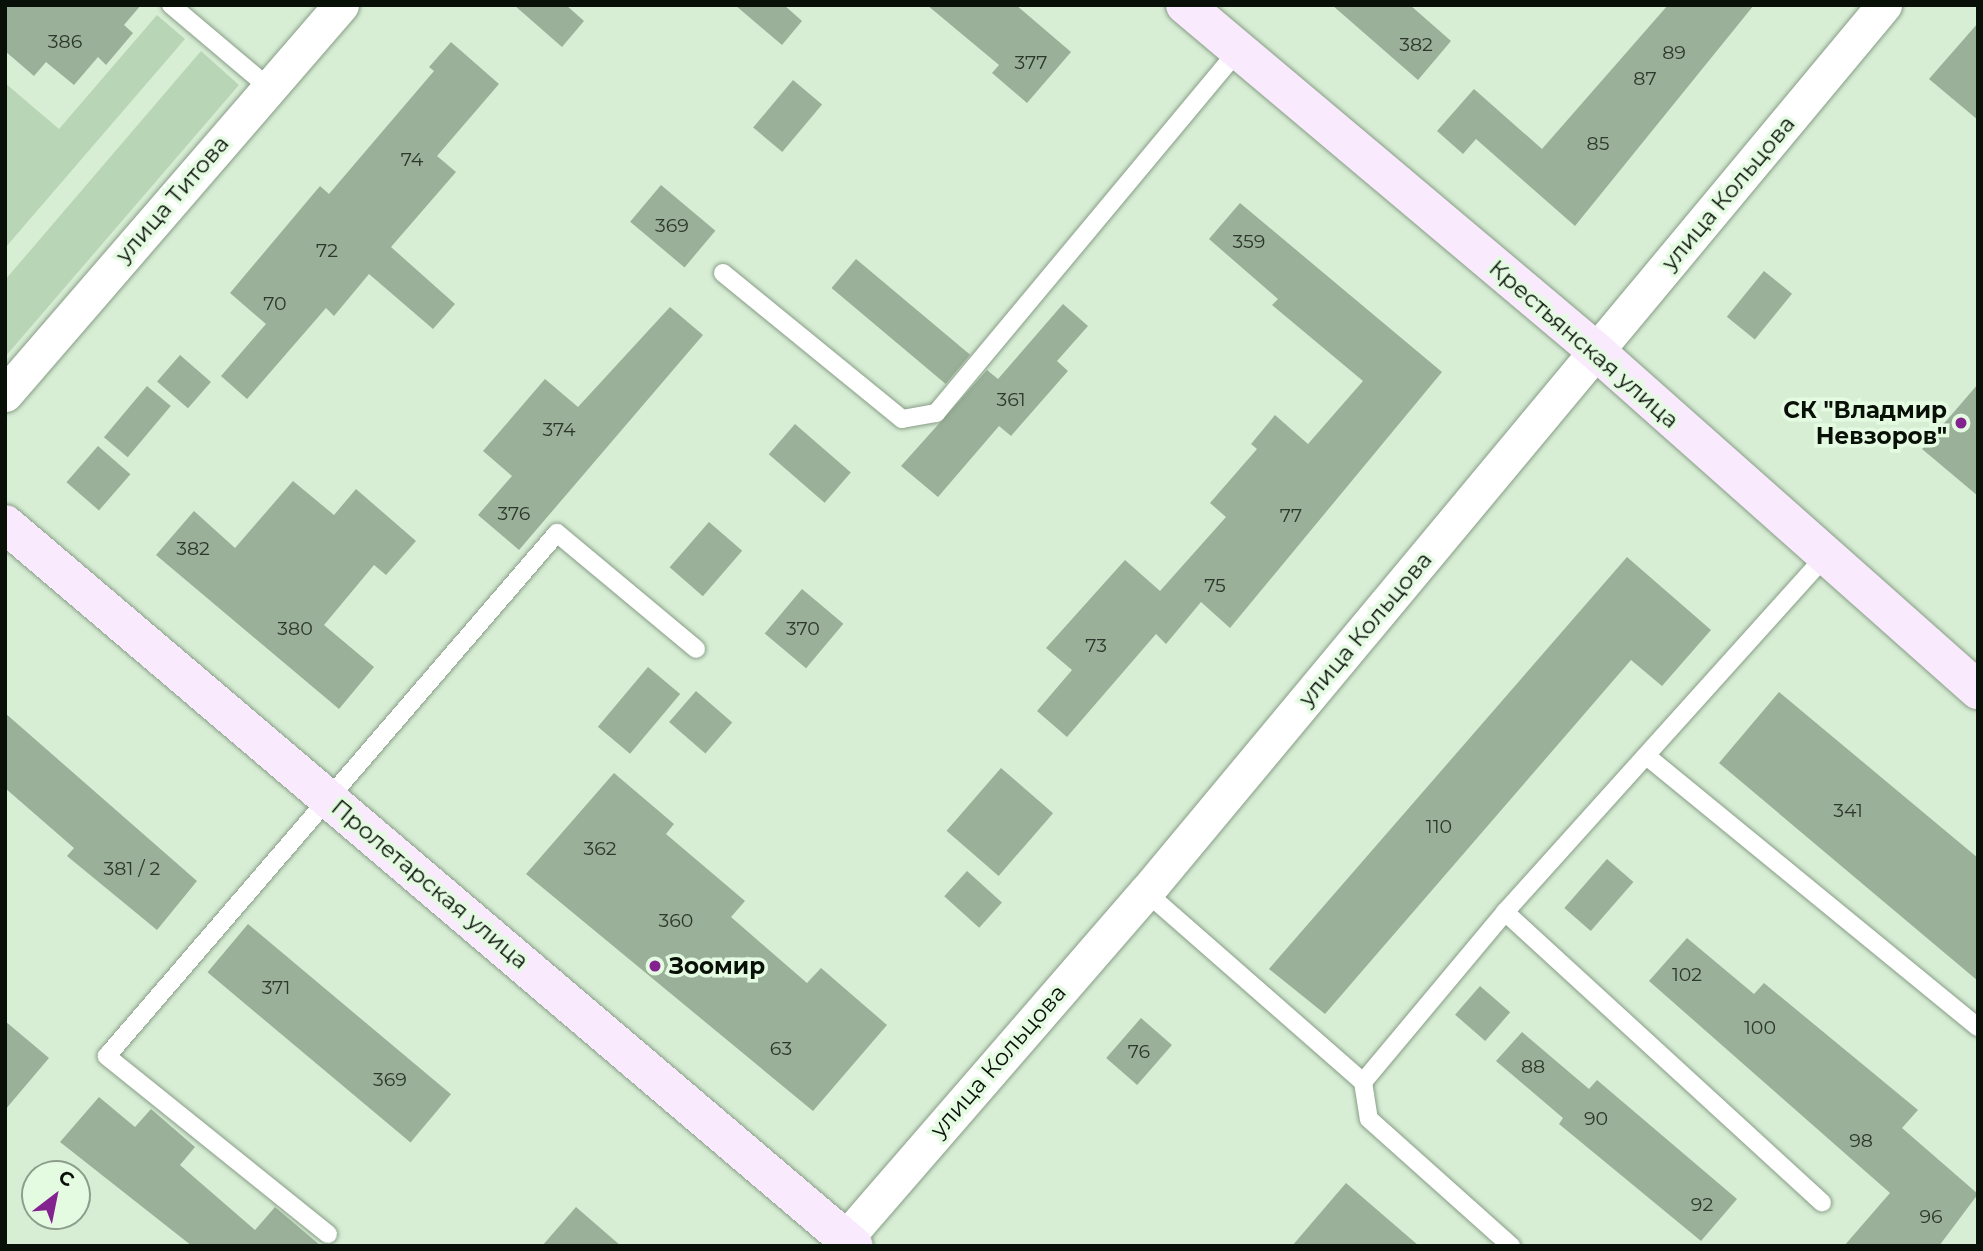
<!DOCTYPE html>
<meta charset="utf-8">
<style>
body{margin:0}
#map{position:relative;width:1983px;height:1251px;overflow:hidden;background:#d7eed5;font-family:Montserrat,sans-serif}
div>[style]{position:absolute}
.green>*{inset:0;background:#b8d5b6}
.building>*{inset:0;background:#9ab098;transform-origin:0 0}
.roads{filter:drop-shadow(0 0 2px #889d86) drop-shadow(0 0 2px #889d86)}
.lane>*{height:18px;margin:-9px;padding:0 9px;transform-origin:9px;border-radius:9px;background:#fff}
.street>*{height:35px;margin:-17.5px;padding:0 17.5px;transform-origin:17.5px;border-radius:17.5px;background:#fff}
.secondary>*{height:38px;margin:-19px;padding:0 19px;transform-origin:19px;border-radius:19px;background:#faeafd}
.dots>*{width:19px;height:19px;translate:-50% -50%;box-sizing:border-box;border:4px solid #e4fbe2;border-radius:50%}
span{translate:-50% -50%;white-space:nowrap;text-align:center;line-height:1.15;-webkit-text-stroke:7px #e4fbe2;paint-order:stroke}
.number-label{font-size:19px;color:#2d382c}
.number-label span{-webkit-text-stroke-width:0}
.street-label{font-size:23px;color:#091008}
.poi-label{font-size:23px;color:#091008;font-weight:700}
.right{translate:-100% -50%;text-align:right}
.left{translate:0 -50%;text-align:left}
.frame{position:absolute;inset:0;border:7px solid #091008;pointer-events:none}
.north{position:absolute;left:21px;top:1160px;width:70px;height:70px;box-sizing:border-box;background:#e4fbe2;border:2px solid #8c9d8b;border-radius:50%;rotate:32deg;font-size:19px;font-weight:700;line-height:28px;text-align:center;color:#091008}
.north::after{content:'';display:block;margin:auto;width:24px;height:32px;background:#82238f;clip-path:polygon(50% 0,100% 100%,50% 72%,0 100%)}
</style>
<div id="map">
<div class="green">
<i style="clip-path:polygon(157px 15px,185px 39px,5px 248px,5px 83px,59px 129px)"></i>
<i style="clip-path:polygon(201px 51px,239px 85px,5px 357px,5px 280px)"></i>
</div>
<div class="building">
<i style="clip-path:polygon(5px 5px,141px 5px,124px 25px,133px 33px,106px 65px,98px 57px,74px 85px,46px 62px,34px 76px,5px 51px)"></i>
<i style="clip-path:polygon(514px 5px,566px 5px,584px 21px,562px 47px)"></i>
<i style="clip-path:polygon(735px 5px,784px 5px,802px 21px,782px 45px)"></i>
<i style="clip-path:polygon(927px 5px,1016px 5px,1071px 52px,1027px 103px,992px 73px,999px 65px)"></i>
<i style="clip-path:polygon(1332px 5px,1410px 5px,1451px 41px,1418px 80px)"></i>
<i style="clip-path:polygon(1668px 5px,1754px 5px,1575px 226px,1476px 139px,1463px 154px,1437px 131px,1474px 89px,1542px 149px)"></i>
<i style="clip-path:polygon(1978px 23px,1978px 120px,1929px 79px)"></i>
<i style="clip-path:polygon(451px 42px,499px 84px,437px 156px,456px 172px,391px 247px,455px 304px,433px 329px,369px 274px,334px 316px,326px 308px,247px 399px,221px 376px,266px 324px,230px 293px,320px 186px,329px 194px,434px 71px,429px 67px)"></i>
<i style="left:793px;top:80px;width:38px;height:62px;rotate:40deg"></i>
<i style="left:661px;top:185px;width:71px;height:48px;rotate:40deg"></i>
<i style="clip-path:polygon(1240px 203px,1442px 372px,1230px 628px,1201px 602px,1166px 644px,1156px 634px,1067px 737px,1037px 711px,1072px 670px,1046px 648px,1125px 560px,1160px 591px,1226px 517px,1210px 503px,1257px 449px,1251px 444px,1275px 415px,1308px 444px,1363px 381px,1272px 305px,1278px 299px,1209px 239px)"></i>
<i style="left:856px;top:259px;width:149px;height:38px;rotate:40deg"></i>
<i style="left:1764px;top:271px;width:36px;height:59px;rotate:39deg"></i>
<i style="clip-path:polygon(1063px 304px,1088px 326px,1057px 361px,1068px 371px,1011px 436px,999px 426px,938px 497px,901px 466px,987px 370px,998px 379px)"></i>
<i style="clip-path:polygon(670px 307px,703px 335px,519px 550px,478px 515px,512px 476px,483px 451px,545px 379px,578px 407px)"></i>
<i style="left:180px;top:355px;width:41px;height:35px;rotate:41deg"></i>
<i style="clip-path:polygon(1978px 384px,1978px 496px,1922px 449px)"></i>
<i style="left:147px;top:386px;width:31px;height:67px;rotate:40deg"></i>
<i style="left:795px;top:424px;width:74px;height:40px;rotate:41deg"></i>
<i style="left:98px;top:446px;width:43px;height:48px;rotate:41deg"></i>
<i style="clip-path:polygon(293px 481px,334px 515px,356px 489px,416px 541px,386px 575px,374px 565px,324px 625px,374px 667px,339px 709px,156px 555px,194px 511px,235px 548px)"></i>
<i style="left:709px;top:522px;width:44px;height:60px;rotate:41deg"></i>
<i style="clip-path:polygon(1627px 557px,1711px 630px,1662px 686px,1631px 660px,1325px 1014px,1269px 969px)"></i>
<i style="left:802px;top:589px;width:54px;height:58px;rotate:40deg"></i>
<i style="left:648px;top:667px;width:42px;height:78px;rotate:40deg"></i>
<i style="left:696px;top:691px;width:48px;height:41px;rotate:41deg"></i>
<i style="clip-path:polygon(1779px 692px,1978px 858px,1978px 981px,1719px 763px)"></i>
<i style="clip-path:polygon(5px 713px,197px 881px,157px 930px,67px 856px,74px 848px,5px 788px)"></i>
<i style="left:1001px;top:768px;width:69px;height:83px;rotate:41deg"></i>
<i style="clip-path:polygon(614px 773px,674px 824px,666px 834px,745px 901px,731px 917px,807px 983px,821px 968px,887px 1025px,813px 1111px,526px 874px)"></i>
<i style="left:1607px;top:859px;width:35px;height:65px;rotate:41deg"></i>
<i style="left:967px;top:871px;width:47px;height:34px;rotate:42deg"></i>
<i style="left:248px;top:924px;width:265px;height:63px;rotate:40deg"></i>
<i style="clip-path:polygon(1687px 938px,1754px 994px,1764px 983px,1918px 1110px,1902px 1128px,1978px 1194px,1939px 1246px,1844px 1246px,1890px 1193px,1649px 981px)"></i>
<i style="left:1480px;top:986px;width:40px;height:38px;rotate:41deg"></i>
<i style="left:1141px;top:1018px;width:41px;height:53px;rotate:41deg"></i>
<i style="clip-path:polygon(5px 1021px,49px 1058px,5px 1110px)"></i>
<i style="clip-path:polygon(1522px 1032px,1589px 1089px,1597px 1080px,1737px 1199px,1701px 1241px,1559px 1124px,1563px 1118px,1496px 1061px)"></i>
<i style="clip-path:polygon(99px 1097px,135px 1127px,151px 1109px,195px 1147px,180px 1165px,255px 1230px,275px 1207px,321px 1246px,192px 1246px,60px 1142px)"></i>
<i style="clip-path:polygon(1346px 1183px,1419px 1246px,1292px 1246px)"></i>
<i style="clip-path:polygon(576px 1207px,621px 1246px,542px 1246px)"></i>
</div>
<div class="roads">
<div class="lane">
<i style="left:171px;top:5px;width:127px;rotate:40.2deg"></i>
<i style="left:723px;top:273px;width:231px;rotate:39.2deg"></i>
<i style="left:902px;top:419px;width:35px;rotate:-10deg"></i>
<i style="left:936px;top:413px;width:471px;rotate:-50.2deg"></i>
<i style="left:1649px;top:758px;width:425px;rotate:39.3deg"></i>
<i style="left:1146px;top:892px;width:288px;rotate:41.2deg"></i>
<i style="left:1363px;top:1082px;width:37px;rotate:81deg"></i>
<i style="left:1369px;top:1119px;width:191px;rotate:41.8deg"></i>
<i style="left:1505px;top:912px;width:430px;rotate:42.5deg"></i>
<i style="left:1363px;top:1082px;width:222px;rotate:-50.1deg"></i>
<i style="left:1505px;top:912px;width:479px;rotate:-48deg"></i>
<i style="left:328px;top:1234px;width:284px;rotate:-141.2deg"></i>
<i style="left:107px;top:1056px;width:690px;rotate:-49.29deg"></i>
<i style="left:557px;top:533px;width:181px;rotate:39.8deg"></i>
</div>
<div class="street">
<i style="left:5px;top:394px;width:514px;rotate:-49.18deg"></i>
<i style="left:839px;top:1246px;width:469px;rotate:-49.1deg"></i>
<i style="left:1146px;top:892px;width:1154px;rotate:-50.24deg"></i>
</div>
<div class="secondary">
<i style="left:1185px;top:5px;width:537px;rotate:40.09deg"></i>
<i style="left:1596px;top:351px;width:511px;rotate:41.59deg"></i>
<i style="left:5px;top:524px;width:1114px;rotate:40.38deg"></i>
</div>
</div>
<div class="dots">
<i style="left:1961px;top:423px;background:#82238f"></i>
<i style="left:655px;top:966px;background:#82238f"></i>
</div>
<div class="number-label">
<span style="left:65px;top:42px">386</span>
<span style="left:1416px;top:45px">382</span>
<span style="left:1674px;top:53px">89</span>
<span style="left:1031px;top:63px">377</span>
<span style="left:1645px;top:79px">87</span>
<span style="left:1598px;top:144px">85</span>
<span style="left:412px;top:160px">74</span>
<span style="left:672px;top:226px">369</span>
<span style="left:1249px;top:242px">359</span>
<span style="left:327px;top:251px">72</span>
<span style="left:275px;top:304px">70</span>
<span style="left:1011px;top:400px">361</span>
<span style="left:559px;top:430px">374</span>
<span style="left:514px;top:514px">376</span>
<span style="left:1291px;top:516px">77</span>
<span style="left:193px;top:549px">382</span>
<span style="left:1215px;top:586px">75</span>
<span style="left:295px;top:629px">380</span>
<span style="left:803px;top:629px">370</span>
<span style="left:1096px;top:646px">73</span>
<span style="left:1848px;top:811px">341</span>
<span style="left:1439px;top:827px">110</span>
<span style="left:600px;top:849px">362</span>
<span style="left:132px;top:869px">381 / 2</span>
<span style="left:676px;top:921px">360</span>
<span style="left:1687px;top:975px">102</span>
<span style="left:276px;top:988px">371</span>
<span style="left:1760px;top:1028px">100</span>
<span style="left:781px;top:1049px">63</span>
<span style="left:1139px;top:1052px">76</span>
<span style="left:1533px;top:1067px">88</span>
<span style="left:390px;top:1080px">369</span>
<span style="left:1596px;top:1119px">90</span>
<span style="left:1861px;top:1141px">98</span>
<span style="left:1702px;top:1205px">92</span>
<span style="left:1931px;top:1217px">96</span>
</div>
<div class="street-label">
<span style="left:1728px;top:193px;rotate:-50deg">улица Кольцова</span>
<span style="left:172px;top:199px;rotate:-49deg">улица Титова</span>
<span style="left:1584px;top:344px;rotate:41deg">Крестьянская улица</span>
<span style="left:1365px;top:629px;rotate:-50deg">улица Кольцова</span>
<span style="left:430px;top:884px;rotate:40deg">Пролетарская улица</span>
<span style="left:998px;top:1061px;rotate:-49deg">улица Кольцова</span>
</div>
<div class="poi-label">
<span class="right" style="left:1947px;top:423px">СК "Владмир<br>Невзоров"</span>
<span class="left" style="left:669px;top:966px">Зоомир</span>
</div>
<div class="frame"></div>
<div class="north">С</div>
</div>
